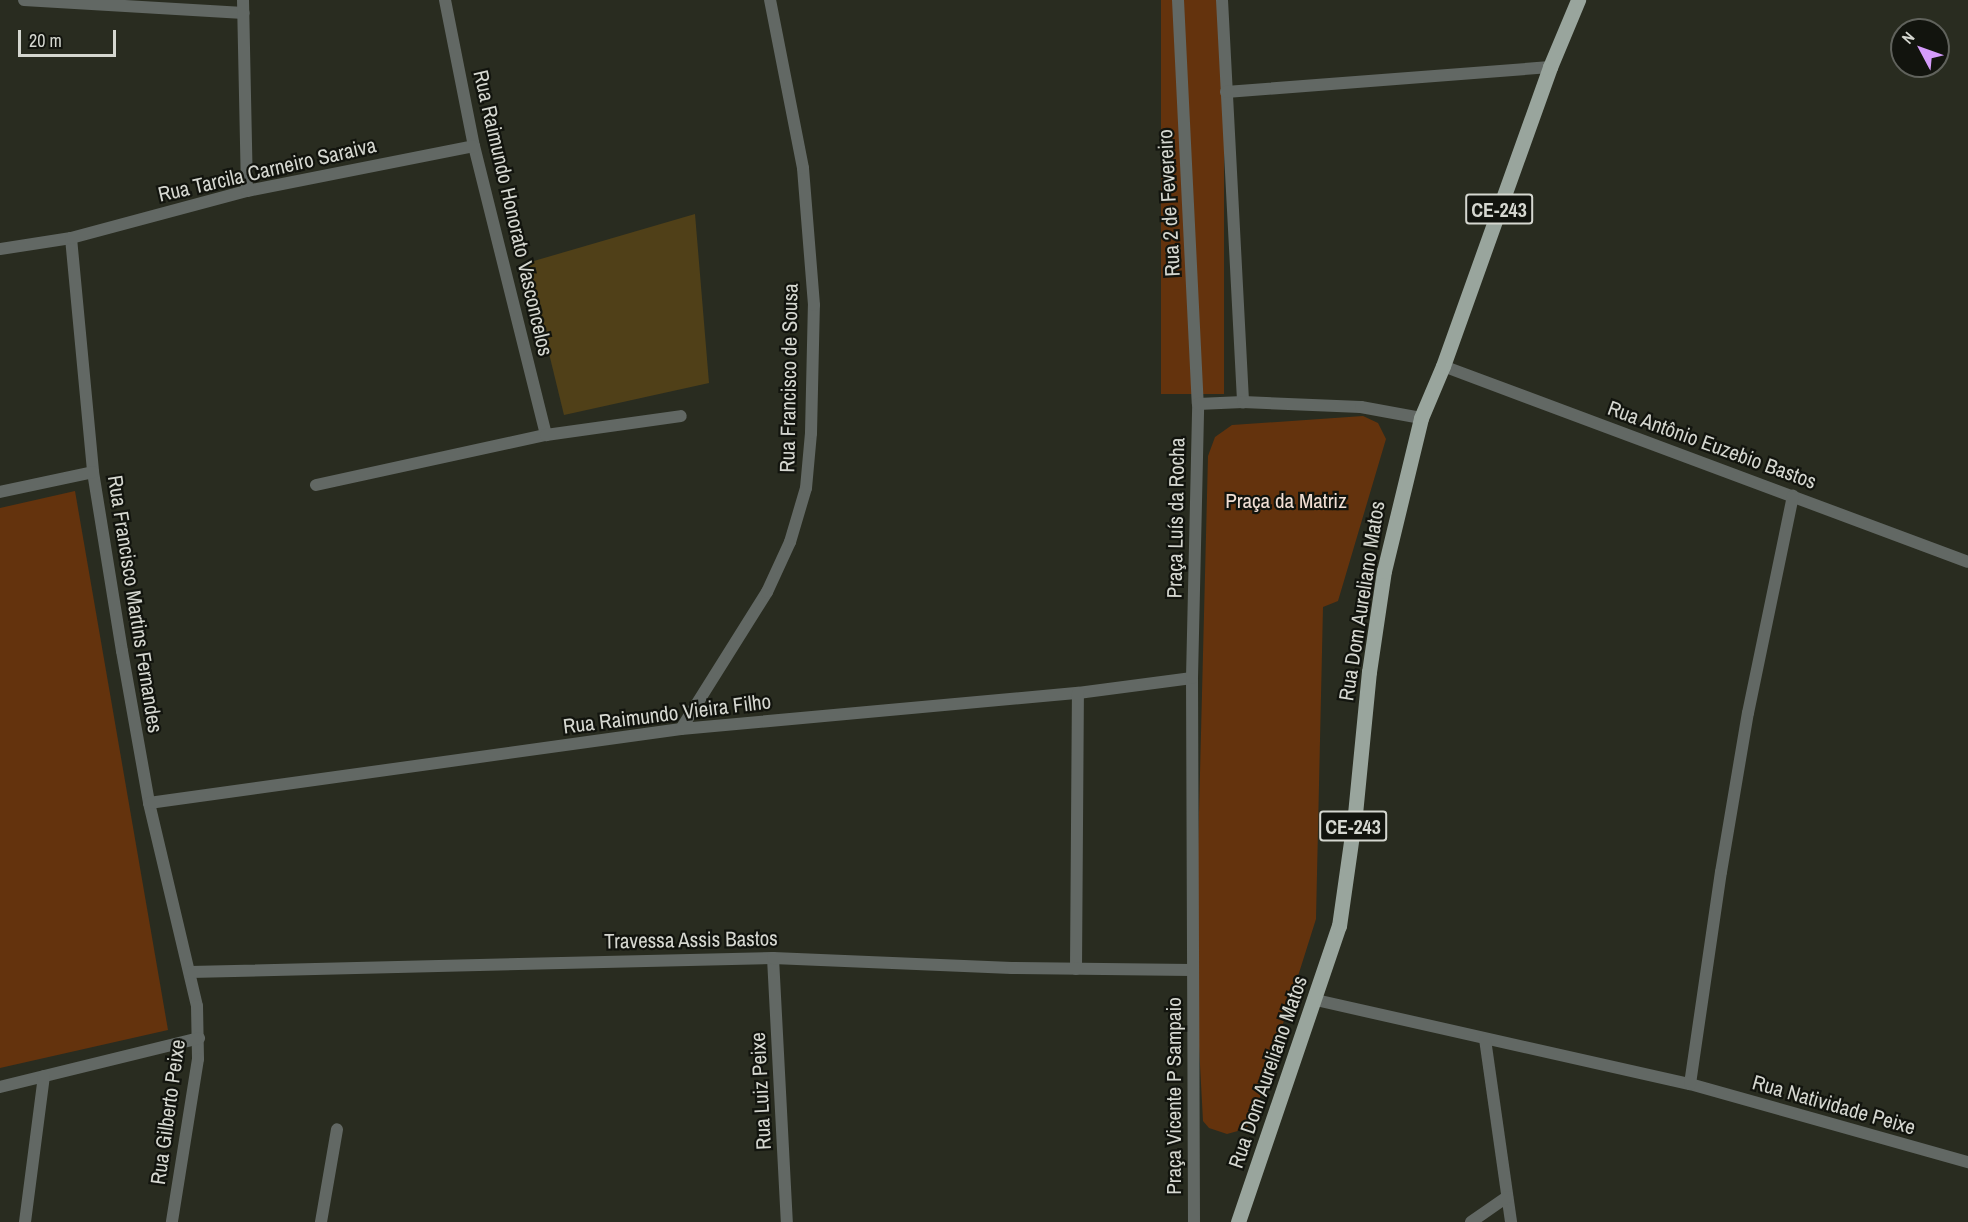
<!DOCTYPE html>
<meta charset="utf-8">
<style>
body{margin:0}
#map{position:relative;width:1968px;height:1222px;overflow:hidden;background:#292c20;font-family:"Archivo Narrow",sans-serif}
div>[style]{position:absolute}
.green>*{inset:0;background:#64330d;transform-origin:0 0}
.building>*{inset:0;background:#504018}
.street>*{height:12px;margin:-6px;padding:0 6px;transform-origin:6px;border-radius:6px;background:#626864}
.primary>*{height:15px;margin:-7.5px;padding:0 7.5px;transform-origin:7.5px;border-radius:7.5px;background:#99a59d}
span{translate:-50% -50%;white-space:nowrap;text-align:center;line-height:1.15;-webkit-text-stroke:4.5px #12140e;paint-order:stroke}
.shield-label span{padding:2px 4px;background:#12140e;border:2px solid;border-radius:4px;-webkit-text-stroke-width:0}
.shield-label{font-size:20px;color:#d5d7d0;font-weight:700}
.street-label{font-size:21px;color:#d5d7d0}
.park-label{font-size:21px;color:#f1ded3}
.north{position:absolute;left:1890px;top:18px;width:60px;height:60px;box-sizing:border-box;background:#12140e;border:2px solid #60625c;border-radius:50%;rotate:311deg;font-size:16px;font-weight:700;line-height:24px;text-align:center;color:#d5d7d0}
.north::after{content:'';display:block;margin:auto;width:21px;height:27px;background:#d59bfb;clip-path:polygon(50% 0,100% 100%,50% 72%,0 100%)}
.scale{position:absolute;left:18px;top:30px;width:98px;height:27px;box-sizing:border-box;border:3px solid #d5d7d0;border-top:0;padding-left:8px;font-size:18px;line-height:21px;white-space:nowrap;color:#d5d7d0;-webkit-text-stroke:4px #12140e;paint-order:stroke}
</style>
<div id="map">
<div class="green">
<i style="left:1161px;top:0;width:63px;height:394px"></i>
<i style="clip-path:polygon(1363px 416px,1378px 423px,1386px 439px,1338px 601px,1323px 607px,1316px 919px,1252px 1122px,1245px 1129px,1227px 1134px,1209px 1128px,1203px 1121px,1195px 971px,1208px 456px,1215px 437px,1232px 425px)"></i>
<i style="clip-path:polygon(75px 491px,168px 1030px,0 1068px,0 508px)"></i>
</div>
<div class="building">
<i style="clip-path:polygon(695px 214px,709px 383px,564px 415px,527px 263px)"></i>
</div>
<div class="street">
<i style="left:24px;top:0;width:220px;rotate:3.4deg"></i>
<i style="left:243px;top:0;width:191px;rotate:88.8deg"></i>
<i style="left:445px;top:0;width:149px;rotate:78.8deg"></i>
<i style="left:474px;top:146px;width:298px;rotate:76deg"></i>
<i style="left:1178px;top:0;width:404px;rotate:87.2deg"></i>
<i style="left:1222px;top:0;width:403px;rotate:87deg"></i>
<i style="left:1226px;top:92px;width:325px;rotate:-4.4deg"></i>
<i style="left:71px;top:238px;width:235px;rotate:84.6deg"></i>
<i style="left:93px;top:472px;width:181px;rotate:80.8deg"></i>
<i style="left:122px;top:651px;width:154px;rotate:79.9deg"></i>
<i style="left:149px;top:803px;width:209px;rotate:76.7deg"></i>
<i style="left:197px;top:1006px;width:53px;rotate:88.9deg"></i>
<i style="left:198px;top:1059px;width:165px;rotate:99.1deg"></i>
<i style="left:0;top:249px;width:72px;rotate:-8.8deg"></i>
<i style="left:71px;top:238px;width:182px;rotate:-15deg"></i>
<i style="left:247px;top:191px;width:231px;rotate:-11.2deg"></i>
<i style="left:1443px;top:366px;width:560px;rotate:20.47deg"></i>
<i style="left:316px;top:485px;width:235px;rotate:-12.3deg"></i>
<i style="left:546px;top:435px;width:136px;rotate:-8deg"></i>
<i style="left:0;top:492px;width:95px;rotate:-12.1deg"></i>
<i style="left:681px;top:729px;width:162px;rotate:-57.9deg"></i>
<i style="left:767px;top:592px;width:55px;rotate:-65.3deg"></i>
<i style="left:790px;top:542px;width:56px;rotate:-73.5deg"></i>
<i style="left:806px;top:488px;width:55px;rotate:-84.8deg"></i>
<i style="left:811px;top:433px;width:128px;rotate:-88.7deg"></i>
<i style="left:814px;top:305px;width:137px;rotate:-94.6deg"></i>
<i style="left:803px;top:168px;width:171px;rotate:-101.1deg"></i>
<i style="left:149px;top:803px;width:537px;rotate:-7.92deg"></i>
<i style="left:681px;top:729px;width:399px;rotate:-5.2deg"></i>
<i style="left:1078px;top:693px;width:115px;rotate:-7.5deg"></i>
<i style="left:773px;top:958px;width:264px;rotate:87deg"></i>
<i style="left:1076px;top:969px;width:276px;rotate:-89.6deg"></i>
<i style="left:190px;top:972px;width:583px;rotate:-1.38deg"></i>
<i style="left:773px;top:958px;width:239px;rotate:2.4deg"></i>
<i style="left:1012px;top:968px;width:180px;rotate:0.6deg"></i>
<i style="left:1316px;top:1000px;width:383px;rotate:12.7deg"></i>
<i style="left:1690px;top:1084px;width:289px;rotate:15.7deg"></i>
<i style="left:1485px;top:1039px;width:185px;rotate:81.9deg"></i>
<i style="left:1690px;top:1084px;width:214px;rotate:-81.7deg"></i>
<i style="left:1721px;top:872px;width:161px;rotate:-80.4deg"></i>
<i style="left:1748px;top:713px;width:222px;rotate:-78.3deg"></i>
<i style="left:0;top:1087px;width:205px;rotate:-13.8deg"></i>
<i style="left:25px;top:1222px;width:147px;rotate:-82.6deg"></i>
<i style="left:321px;top:1222px;width:94px;rotate:-80.2deg"></i>
<i style="left:1194px;top:1222px;width:544px;rotate:-90.21deg"></i>
<i style="left:1192px;top:678px;width:274px;rotate:-88.7deg"></i>
<i style="left:1198px;top:404px;width:45px;rotate:-2.5deg"></i>
<i style="left:1243px;top:402px;width:118px;rotate:2.4deg"></i>
<i style="left:1361px;top:407px;width:61px;rotate:10.4deg"></i>
<i style="left:1471px;top:1222px;width:44px;rotate:-34.8deg"></i>
</div>
<div class="primary">
<i style="left:1238px;top:1222px;width:313px;rotate:-71.2deg"></i>
<i style="left:1339px;top:926px;width:113px;rotate:-81.9deg"></i>
<i style="left:1355px;top:814px;width:143px;rotate:-84.4deg"></i>
<i style="left:1369px;top:672px;width:102px;rotate:-81.6deg"></i>
<i style="left:1384px;top:571px;width:157px;rotate:-76.4deg"></i>
<i style="left:1421px;top:418px;width:56px;rotate:-67.1deg"></i>
<i style="left:1443px;top:366px;width:318px;rotate:-70.3deg"></i>
<i style="left:1550px;top:67px;width:73px;rotate:-67.3deg"></i>
</div>
<div class="shield-label">
<span style="left:1499px;top:209px">CE-243</span>
<span style="left:1353px;top:826px">CE-243</span>
</div>
<div class="street-label">
<span style="left:267px;top:170px;rotate:-13deg">Rua Tarcila Carneiro Saraiva</span>
<span style="left:1169px;top:203px;rotate:-93deg">Rua 2 de Fevereiro</span>
<span style="left:513px;top:213px;rotate:77deg">Rua Raimundo Honorato Vasconcelos</span>
<span style="left:789px;top:378px;rotate:-89deg">Rua Francisco de Sousa</span>
<span style="left:1712px;top:445px;rotate:20deg">Rua Antônio Euzebio Bastos</span>
<span style="left:1176px;top:518px;rotate:-89deg">Praça Luís da Rocha</span>
<span style="left:1362px;top:601px;rotate:-81deg">Rua Dom Aureliano Matos</span>
<span style="left:135px;top:604px;rotate:81deg">Rua Francisco Martins Fernandes</span>
<span style="left:667px;top:714px;rotate:-7deg">Rua Raimundo Vieira Filho</span>
<span style="left:691px;top:940px;rotate:-1deg">Travessa Assis Bastos</span>
<span style="left:1268px;top:1072px;rotate:-71deg">Rua Dom Aureliano Matos</span>
<span style="left:761px;top:1091px;rotate:-93deg">Rua Luiz Peixe</span>
<span style="left:1174px;top:1096px;rotate:-90deg">Praça Vicente P Sampaio</span>
<span style="left:1834px;top:1105px;rotate:16deg">Rua Natividade Peixe</span>
<span style="left:168px;top:1112px;rotate:-82deg">Rua Gilberto Peixe</span>
</div>
<div class="park-label">
<span style="left:1286px;top:501px">Praça da Matriz</span>
</div>
<div class="north">N</div>
<div class="scale">20 m</div>
</div>
